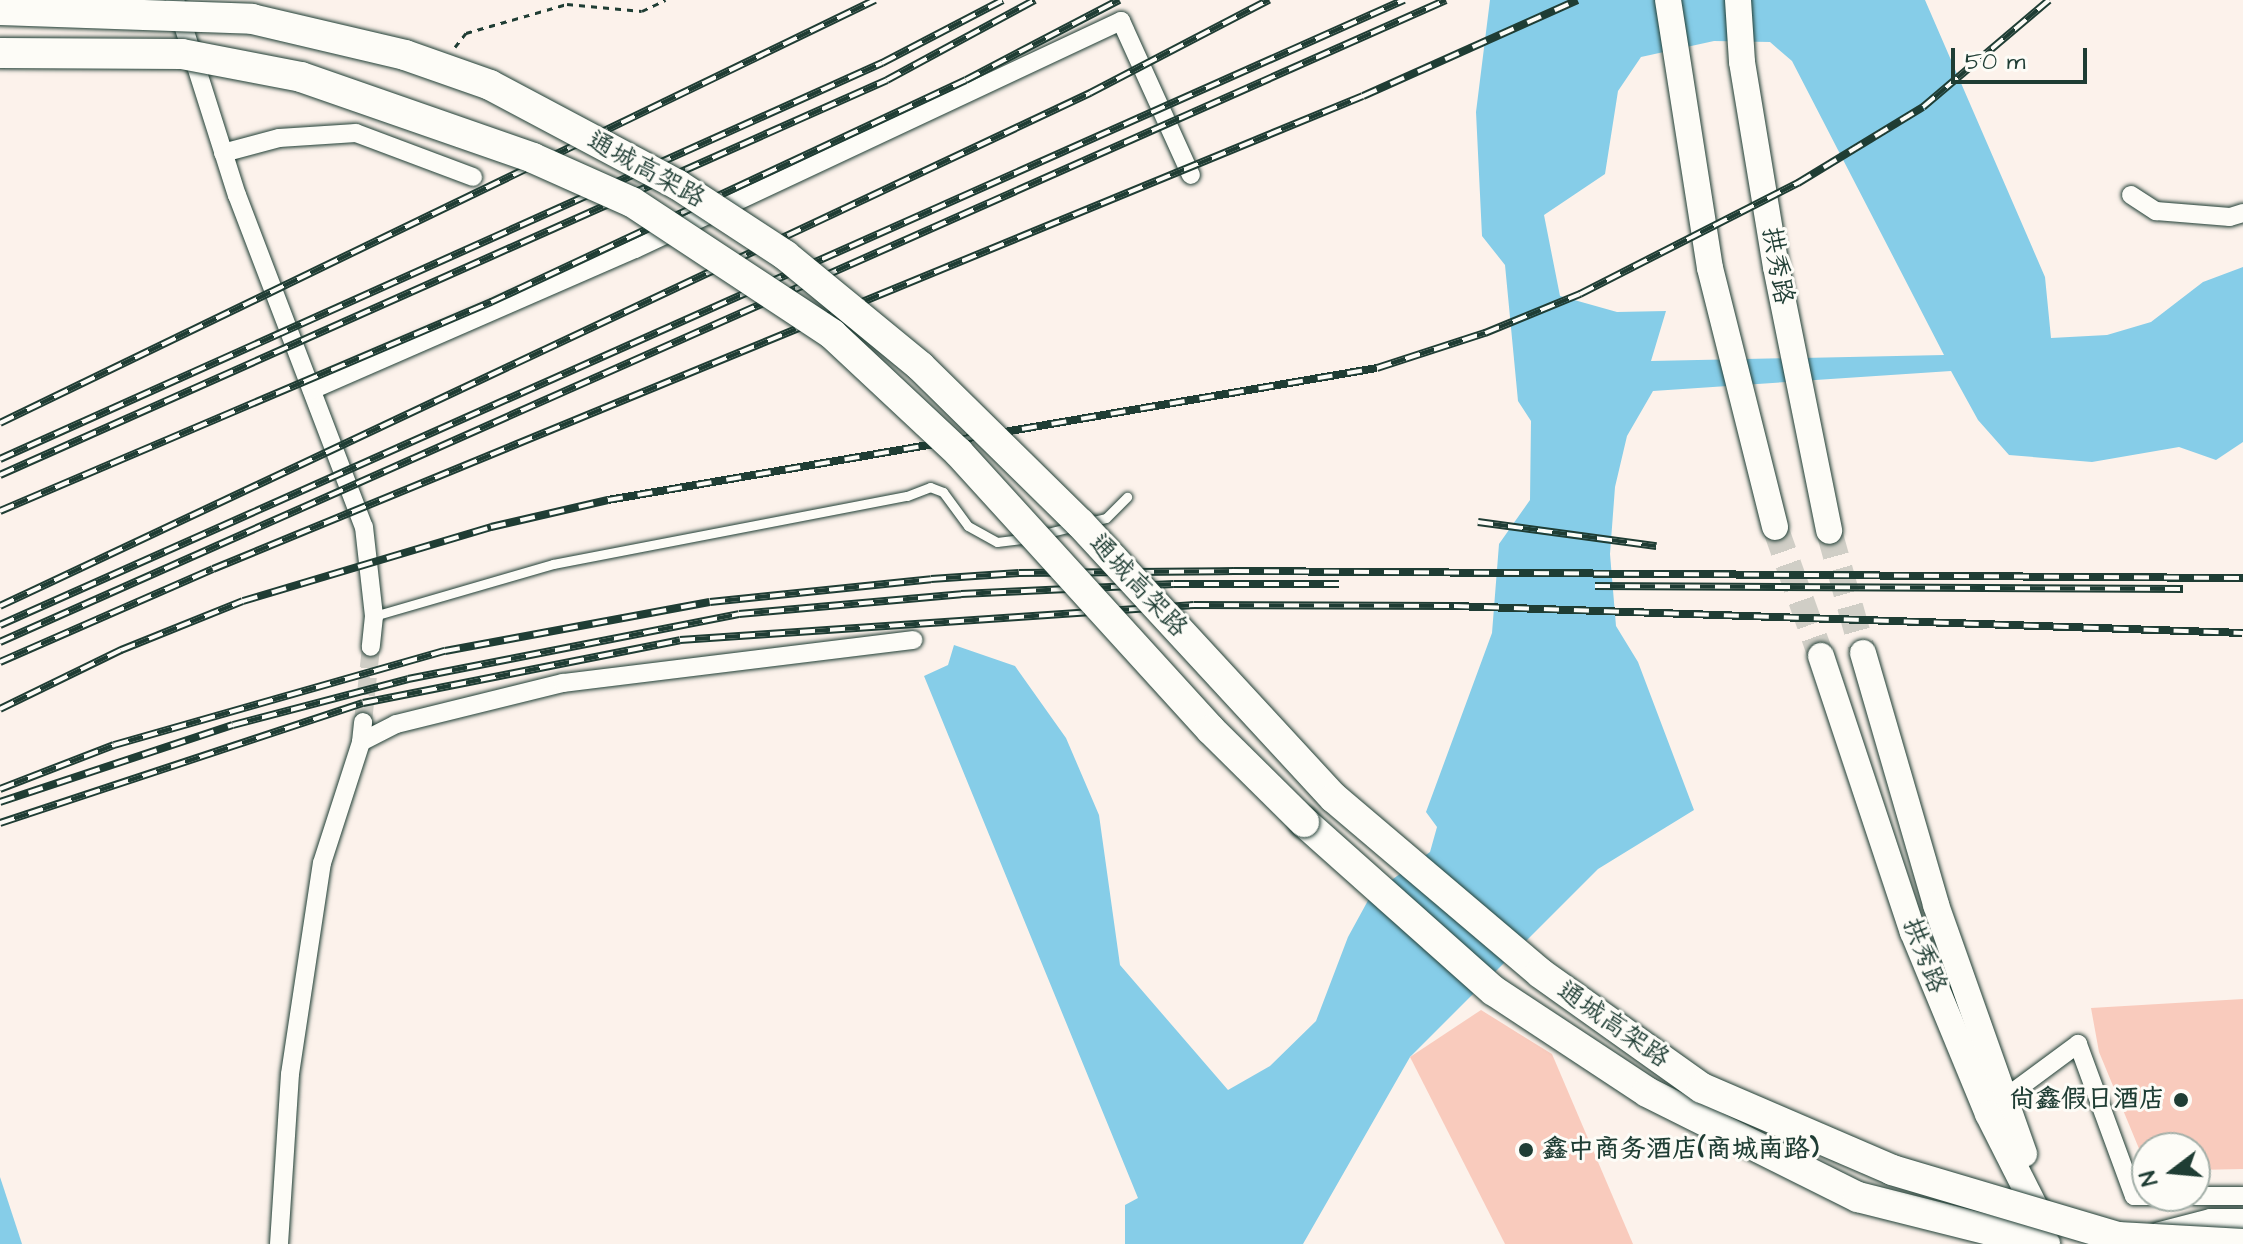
<!DOCTYPE html>
<meta charset="utf-8">
<style>
body{margin:0}
#map{position:relative;width:2243px;height:1244px;overflow:hidden;background:#fcf2eb;font-family:"Architects Daughter","LXGW WenKai TC",sans-serif}
div>[style]{position:absolute}
.water>*{inset:0;background:#86cde8}
.building>*{inset:0;background:#f9cbbd}
.minor-tunnel>*{height:18px;margin-top:-9px;transform-origin:0;background:repeating-linear-gradient(90deg,#d0cec6 0 18px,transparent 0 27px)}
.secondary-tunnel>*{height:26px;margin-top:-13px;transform-origin:0;background:repeating-linear-gradient(90deg,#d0cec6 0 26px,transparent 0 39px)}
.path>*{height:3px;margin-top:-1.5px;transform-origin:0;background:repeating-linear-gradient(90deg,#1f3d34 0 6px,transparent 0 12px)}
.roads{filter:drop-shadow(0 0 2px #1f3d34) drop-shadow(0 0 2px #1f3d34)}
.service>*{height:9px;margin:-4.5px;padding:0 4.5px;transform-origin:4.5px;border-radius:4.5px;background:#fdfcf7}
.minor>*{height:18px;margin:-9px;padding:0 9px;transform-origin:9px;border-radius:9px;background:#fdfcf7}
.secondary>*{height:26px;margin:-13px;padding:0 13px;transform-origin:13px;border-radius:13px;background:#fdfcf7}
.trunk>*{height:30px;margin:-15px;padding:0 15px;transform-origin:15px;border-radius:15px;background:#fdfcf7}
.rail>*{height:8px;margin-top:-4px;transform-origin:0;background:repeating-linear-gradient(90deg,#fdfcf7 0 15px,#1f3d34 0 30px);box-sizing:border-box;border-block:2px solid #1f3d34}
.bridges{filter:drop-shadow(0 0 2px #1f3d34) drop-shadow(0 0 2px #1f3d34)}
.trunk-bridge>*{height:30px;margin:-15px;padding:0 15px;transform-origin:15px;border-radius:15px;background:#fdfcf7}
.dots>*{width:22px;height:22px;translate:-50% -50%;box-sizing:border-box;border:4px solid #fdfcf7;border-radius:50%}
span{translate:-50% -50%;white-space:nowrap;text-align:center;line-height:1.15;-webkit-text-stroke:6px #fdfcf7;paint-order:stroke}
.street-label{font-size:26px;color:#1f3d34}
.poi-label{font-size:26px;color:#1f3d34;font-weight:700}
.right{translate:-100% -50%;text-align:right}
.left{translate:0 -50%;text-align:left}
.north{position:absolute;left:2131px;top:1132px;width:80px;height:80px;box-sizing:border-box;background:#fdfcf7;border:2px solid #a4b0a9;border-radius:50%;rotate:254deg;font-size:22px;font-weight:700;line-height:32px;text-align:center;color:#1f3d34}
.north::after{content:'';display:block;margin:auto;width:28px;height:36px;background:#1f3d34;clip-path:polygon(50% 0,100% 100%,50% 72%,0 100%)}
.scale{position:absolute;left:1951px;top:48px;width:136px;height:36px;box-sizing:border-box;border:4px solid #1f3d34;border-top:0;padding-left:10px;font-size:24px;line-height:28px;white-space:nowrap;color:#1f3d34;-webkit-text-stroke:6px #fdfcf7;paint-order:stroke}
</style>
<div id="map">
<div class="water">
<i style="clip-path:polygon(evenodd,1490px 0,1925px 0,2045px 277px,2051px 338px,2107px 335px,2151px 322px,2203px 282px,2243px 267px,2243px 442px,2216px 460px,2179px 447px,2092px 462px,2009px 455px,1978px 420px,1951px 371px,1653px 391px,1627px 436px,1615px 487px,1610px 554px,1616px 626px,1638px 662px,1694px 810px,1598px 869px,1410px 1057px,1303px 1244px,1125px 1244px,1125px 1205px,1138px 1198px,924px 676px,948px 665px,954px 645px,1015px 666px,1066px 738px,1099px 815px,1120px 965px,1228px 1090px,1270px 1066px,1316px 1021px,1348px 937px,1371px 895px,1430px 852px,1437px 827px,1426px 812px,1492px 633px,1499px 544px,1530px 500px,1531px 421px,1518px 401px,1505px 265px,1482px 236px,1476px 112px,1490px 0,1714px 41px,1770px 42px,1792px 61px,1944px 355px,1651px 361px,1666px 311px,1617px 312px,1560px 296px,1544px 215px,1605px 174px,1618px 91px,1641px 57px,1714px 41px)"></i>
<i style="clip-path:polygon(0 1177px,2px 1183px,22px 1244px,0 1244px)"></i>
</div>
<div class="building">
<i style="clip-path:polygon(2243px 999px,2243px 1169px,2195px 1170px,2195px 1148px,2147px 1148px,2147px 1168px,2099px 1052px,2091px 1008px)"></i>
<i style="clip-path:polygon(1481px 1010px,1552px 1054px,1633px 1244px,1505px 1244px,1410px 1057px)"></i>
</div>
<div class="minor-tunnel">
<i style="left:363px;top:722px;width:75px;rotate:-83.9deg"></i>
</div>
<div class="secondary-tunnel">
<i style="left:1775px;top:527px;width:137px;rotate:70.4deg"></i>
<i style="left:1829px;top:531px;width:127px;rotate:74.4deg"></i>
</div>
<div class="path">
<i style="left:455px;top:47px;width:18px;rotate:-52deg"></i>
<i style="left:466px;top:33px;width:105px;rotate:-16deg"></i>
<i style="left:567px;top:4px;width:75px;rotate:5.3deg"></i>
<i style="left:642px;top:11px;width:26px;rotate:-25deg"></i>
</div>
<div class="roads">
<div class="service">
<i style="left:1089px;top:522px;width:17px;rotate:-13deg"></i>
<i style="left:1106px;top:518px;width:30px;rotate:-45deg"></i>
<i style="left:1043px;top:534px;width:33px;rotate:-14deg"></i>
<i style="left:374px;top:616px;width:186px;rotate:-16.2deg"></i>
<i style="left:553px;top:564px;width:360px;rotate:-10.9deg"></i>
<i style="left:907px;top:496px;width:25px;rotate:-21deg"></i>
<i style="left:930px;top:487px;width:14px;rotate:21deg"></i>
<i style="left:943px;top:492px;width:42px;rotate:53.7deg"></i>
<i style="left:968px;top:526px;width:33px;rotate:29deg"></i>
<i style="left:997px;top:542px;width:31px;rotate:-7deg"></i>
</div>
<div class="minor">
<i style="left:175px;top:0;width:205px;rotate:72.4deg"></i>
<i style="left:237px;top:195px;width:355px;rotate:69.1deg"></i>
<i style="left:364px;top:527px;width:90px;rotate:83.6deg"></i>
<i style="left:374px;top:616px;width:31px;rotate:96deg"></i>
<i style="left:223px;top:153px;width:58px;rotate:-15deg"></i>
<i style="left:279px;top:138px;width:77px;rotate:-3.7deg"></i>
<i style="left:356px;top:133px;width:125px;rotate:20.6deg"></i>
<i style="left:2131px;top:195px;width:30px;rotate:33deg"></i>
<i style="left:2156px;top:211px;width:74px;rotate:4.6deg"></i>
<i style="left:2230px;top:217px;width:14px;rotate:-17deg"></i>
<i style="left:312px;top:390px;width:352px;rotate:-23.6deg"></i>
<i style="left:635px;top:249px;width:537px;rotate:-25.13deg"></i>
<i style="left:1121px;top:21px;width:169px;rotate:65.6deg"></i>
<i style="left:361px;top:742px;width:20px;rotate:-84deg"></i>
<i style="left:2005px;top:1098px;width:91px;rotate:-36.5deg"></i>
<i style="left:2078px;top:1044px;width:162px;rotate:69.8deg"></i>
<i style="left:2134px;top:1196px;width:51px"></i>
<i style="left:2195px;top:1196px;width:48px"></i>
<i style="left:279px;top:1244px;width:170px;rotate:-86.3deg"></i>
<i style="left:290px;top:1074px;width:213px;rotate:-81.4deg"></i>
<i style="left:322px;top:863px;width:127px;rotate:-72.1deg"></i>
<i style="left:361px;top:742px;width:39px;rotate:-27deg"></i>
<i style="left:396px;top:724px;width:172px;rotate:-13.8deg"></i>
<i style="left:563px;top:683px;width:353px;rotate:-7deg"></i>
</div>
<div class="secondary">
<i style="left:1668px;top:0;width:271px;rotate:81.1deg"></i>
<i style="left:1710px;top:268px;width:267px;rotate:75.9deg"></i>
<i style="left:1738px;top:0;width:62px;rotate:86.3deg"></i>
<i style="left:1742px;top:62px;width:208px;rotate:80.6deg"></i>
<i style="left:1776px;top:267px;width:269px;rotate:78.6deg"></i>
<i style="left:1863px;top:653px;width:262px;rotate:73.8deg"></i>
<i style="left:1936px;top:905px;width:264px;rotate:70.5deg"></i>
<i style="left:1821px;top:656px;width:291px;rotate:71.6deg"></i>
<i style="left:1913px;top:932px;width:197px;rotate:67.6deg"></i>
<i style="left:1988px;top:1114px;width:124px;rotate:63.2deg"></i>
<i style="left:2160px;top:1235px;width:53px;rotate:-14.3deg"></i>
<i style="left:2211px;top:1222px;width:32px"></i>
</div>
<div class="trunk">
<i style="left:1304px;top:822px;width:254px;rotate:41.7deg"></i>
<i style="left:1494px;top:991px;width:183px;rotate:33.4deg"></i>
<i style="left:1647px;top:1092px;width:236px;rotate:26.5deg"></i>
<i style="left:1858px;top:1197px;width:193px;rotate:14.1deg"></i>
</div>
</div>
<div class="rail">
<i style="left:0;top:423px;width:972px;rotate:-25.8deg"></i>
<i style="left:0;top:459px;width:967px;rotate:-24.18deg"></i>
<i style="left:882px;top:63px;width:136px;rotate:-27.5deg"></i>
<i style="left:0;top:475px;width:971px;rotate:-24deg"></i>
<i style="left:887px;top:80px;width:168px;rotate:-28.4deg"></i>
<i style="left:0;top:511px;width:534px;rotate:-23.06deg"></i>
<i style="left:491px;top:302px;width:524px;rotate:-25.05deg"></i>
<i style="left:966px;top:80px;width:173px;rotate:-27.6deg"></i>
<i style="left:1478px;top:522px;width:180px;rotate:7.7deg"></i>
<i style="left:1595px;top:586px;width:588px;rotate:0.29deg"></i>
<i style="left:0;top:606px;width:1205px;rotate:-25.2deg"></i>
<i style="left:1090px;top:93px;width:202px;rotate:-27.5deg"></i>
<i style="left:0;top:625px;width:1537px;rotate:-24deg"></i>
<i style="left:0;top:642px;width:1582px;rotate:-23.94deg"></i>
<i style="left:0;top:662px;width:232px;rotate:-23.6deg"></i>
<i style="left:213px;top:569px;width:1243px;rotate:-22.36deg"></i>
<i style="left:1363px;top:96px;width:235px;rotate:-24.1deg"></i>
<i style="left:0;top:709px;width:135px;rotate:-26deg"></i>
<i style="left:121px;top:650px;width:131px;rotate:-21.9deg"></i>
<i style="left:243px;top:601px;width:259px;rotate:-16.6deg"></i>
<i style="left:491px;top:527px;width:120px;rotate:-13deg"></i>
<i style="left:608px;top:500px;width:780px;rotate:-9.74deg"></i>
<i style="left:1377px;top:368px;width:114px;rotate:-18deg"></i>
<i style="left:1485px;top:333px;width:103px;rotate:-22.3deg"></i>
<i style="left:1580px;top:294px;width:245px;rotate:-27deg"></i>
<i style="left:1798px;top:183px;width:146px;rotate:-31.3deg"></i>
<i style="left:1923px;top:107px;width:165px;rotate:-40.3deg"></i>
<i style="left:0;top:789px;width:122px;rotate:-21.1deg"></i>
<i style="left:114px;top:745px;width:344px;rotate:-15.9deg"></i>
<i style="left:445px;top:651px;width:269px;rotate:-10.5deg"></i>
<i style="left:710px;top:602px;width:222px;rotate:-5.9deg"></i>
<i style="left:931px;top:579px;width:88px;rotate:-3.9deg"></i>
<i style="left:1019px;top:573px;width:215px;rotate:-0.5deg"></i>
<i style="left:1234px;top:571px;width:1009px;rotate:0.4deg"></i>
<i style="left:0;top:802px;width:245px;rotate:-18.3deg"></i>
<i style="left:233px;top:725px;width:181px;rotate:-14.7deg"></i>
<i style="left:408px;top:679px;width:337px;rotate:-11.1deg"></i>
<i style="left:739px;top:614px;width:223px;rotate:-5.1deg"></i>
<i style="left:961px;top:594px;width:213px;rotate:-2.7deg"></i>
<i style="left:1174px;top:584px;width:165px"></i>
<i style="left:0;top:823px;width:382px;rotate:-18.3deg"></i>
<i style="left:363px;top:703px;width:323px;rotate:-11.2deg"></i>
<i style="left:680px;top:640px;width:515px;rotate:-3.9deg"></i>
<i style="left:1194px;top:605px;width:260px;rotate:0.2deg"></i>
<i style="left:1454px;top:606px;width:789px;rotate:1.96deg"></i>
</div>
<div class="bridges">
<div class="trunk-bridge">
<i style="left:0;top:10px;width:252px;rotate:2deg"></i>
<i style="left:252px;top:19px;width:157px;rotate:13.2deg"></i>
<i style="left:405px;top:55px;width:90px;rotate:19.4deg"></i>
<i style="left:490px;top:85px;width:213px;rotate:28deg"></i>
<i style="left:678px;top:185px;width:128px;rotate:33.2deg"></i>
<i style="left:785px;top:255px;width:175px;rotate:39.4deg"></i>
<i style="left:920px;top:366px;width:224px;rotate:44.5deg"></i>
<i style="left:1080px;top:523px;width:374px;rotate:47.3deg"></i>
<i style="left:1334px;top:798px;width:270px;rotate:40.3deg"></i>
<i style="left:1540px;top:973px;width:199px;rotate:35.4deg"></i>
<i style="left:1702px;top:1088px;width:207px;rotate:23.3deg"></i>
<i style="left:1892px;top:1170px;width:236px;rotate:16.5deg"></i>
<i style="left:2118px;top:1237px;width:125px;rotate:3.2deg"></i>
<i style="left:0;top:53px;width:182px;rotate:0.3deg"></i>
<i style="left:182px;top:54px;width:121px;rotate:10.9deg"></i>
<i style="left:301px;top:77px;width:246px;rotate:19.2deg"></i>
<i style="left:533px;top:158px;width:108px;rotate:24deg"></i>
<i style="left:632px;top:202px;width:240px;rotate:33.4deg"></i>
<i style="left:832px;top:334px;width:174px;rotate:43.1deg"></i>
<i style="left:959px;top:453px;width:374px;rotate:47.7deg"></i>
<i style="left:1211px;top:730px;width:131px;rotate:44.7deg"></i>
</div>
</div>
<div class="dots">
<i style="left:2181px;top:1100px;background:#1f3d34"></i>
<i style="left:1526px;top:1150px;background:#1f3d34"></i>
</div>
<div class="street-label">
<span style="left:646px;top:170px;rotate:29deg">通城高架路</span>
<span style="left:1777px;top:266px;rotate:80deg">拱秀路</span>
<span style="left:1138px;top:586px;rotate:47deg">通城高架路</span>
<span style="left:1924px;top:956px;rotate:69deg">拱秀路</span>
<span style="left:1613px;top:1025px;rotate:35deg">通城高架路</span>
</div>
<div class="poi-label">
<span class="right" style="left:2165px;top:1100px">尚鑫假日酒店</span>
<span class="left" style="left:1542px;top:1150px">鑫中商务酒店(商城南路)</span>
</div>
<div class="north">N</div>
<div class="scale">50 m</div>
</div>
